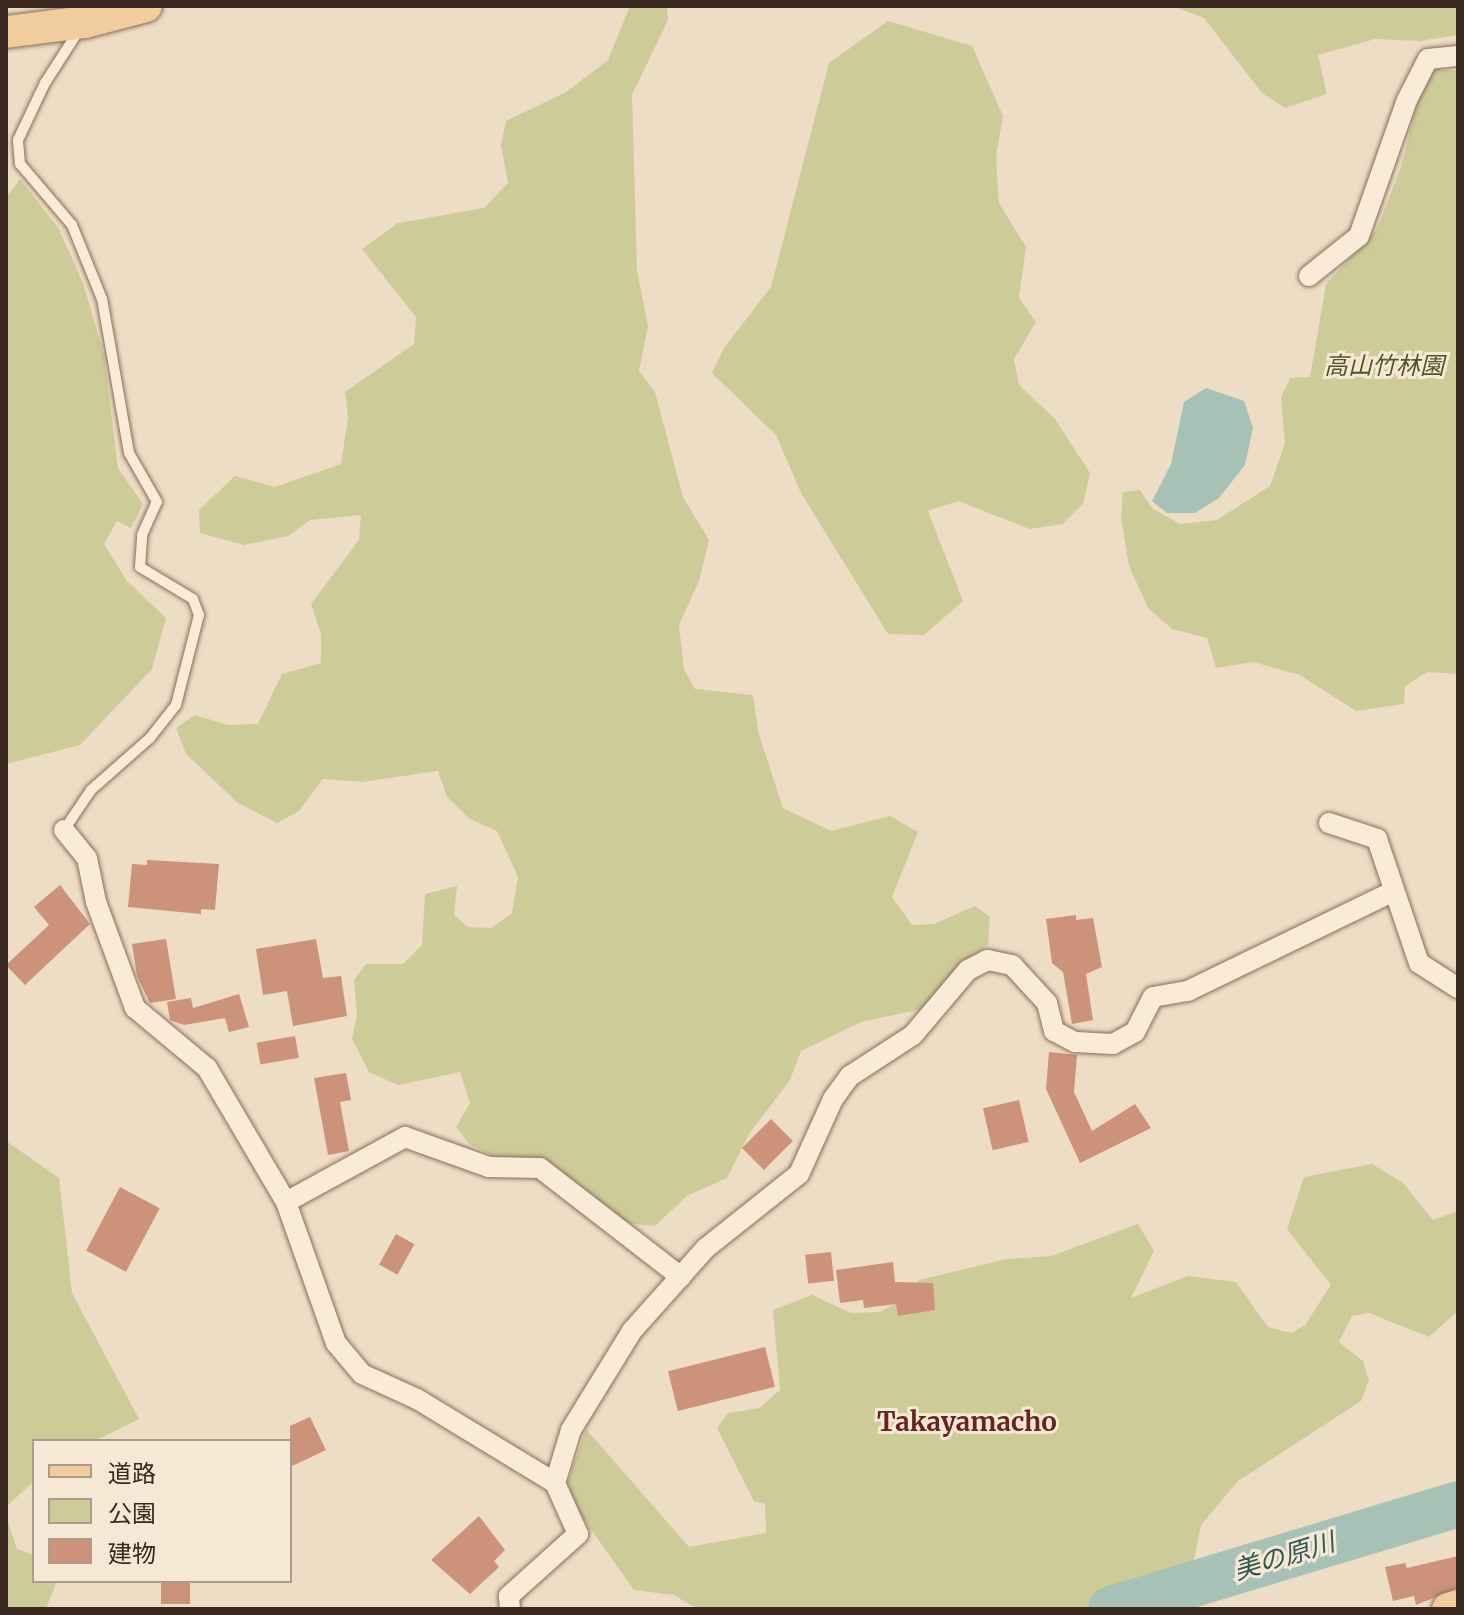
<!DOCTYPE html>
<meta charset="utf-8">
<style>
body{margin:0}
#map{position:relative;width:1464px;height:1615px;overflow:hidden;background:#eeddc5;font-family:Merriweather,"Noto Sans JP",serif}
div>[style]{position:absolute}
.green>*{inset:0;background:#cdcc98}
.water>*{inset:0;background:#a6c2b6}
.river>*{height:46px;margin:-23px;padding:0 23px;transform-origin:23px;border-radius:23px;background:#a6c2b6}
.building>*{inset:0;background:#cc927a;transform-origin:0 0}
.roads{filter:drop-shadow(0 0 2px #896e5b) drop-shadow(0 0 2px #896e5b)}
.service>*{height:10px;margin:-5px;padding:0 5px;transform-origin:5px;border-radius:5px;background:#f9ebd8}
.minor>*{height:20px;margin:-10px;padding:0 10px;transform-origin:10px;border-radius:10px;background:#f9ebd8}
.primary>*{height:32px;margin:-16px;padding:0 16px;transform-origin:16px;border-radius:16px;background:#f1cc9d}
span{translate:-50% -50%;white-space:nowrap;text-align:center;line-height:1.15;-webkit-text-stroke:6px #f6e8d4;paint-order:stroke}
.park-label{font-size:24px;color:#4f5625;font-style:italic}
.neighbourhood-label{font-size:26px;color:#66241e;font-weight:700}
.water-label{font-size:26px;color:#2e5951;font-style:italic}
.frame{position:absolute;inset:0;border:8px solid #39281f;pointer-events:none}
.legend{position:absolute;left:32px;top:1439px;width:260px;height:144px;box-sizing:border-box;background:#f6e8d4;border:2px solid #aa9b8c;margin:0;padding:10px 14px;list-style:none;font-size:24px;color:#39281f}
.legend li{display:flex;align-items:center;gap:16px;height:40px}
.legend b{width:40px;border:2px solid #aa9b8c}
</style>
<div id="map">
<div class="green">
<i style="clip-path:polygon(630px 6px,667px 6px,668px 20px,632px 95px,637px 270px,648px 326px,639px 371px,655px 392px,683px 497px,709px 540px,699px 581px,679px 625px,684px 669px,695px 689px,753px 695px,759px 735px,783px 808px,831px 831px,890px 816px,918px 832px,892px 897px,912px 925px,934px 924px,975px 906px,990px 917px,988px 945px,962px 964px,922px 1009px,861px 1022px,801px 1051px,790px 1080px,749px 1134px,727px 1178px,687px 1196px,655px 1226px,624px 1223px,576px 1182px,538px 1161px,505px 1161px,469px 1144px,456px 1127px,470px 1103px,460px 1072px,398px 1085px,369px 1072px,352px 1039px,357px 1015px,354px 980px,366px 964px,403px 964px,422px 945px,425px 894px,457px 886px,454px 915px,468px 927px,491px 928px,512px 913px,518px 877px,497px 831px,470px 819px,447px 797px,438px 771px,362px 782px,323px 779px,299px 811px,277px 823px,238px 803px,186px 754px,176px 728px,195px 715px,228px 725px,258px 724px,282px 674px,321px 663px,321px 634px,311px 604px,359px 540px,361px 515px,310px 520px,288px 536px,244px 545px,200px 533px,199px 510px,235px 476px,275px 487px,341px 464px,348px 418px,345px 392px,414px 344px,416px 317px,362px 249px,398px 223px,484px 208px,508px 183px,501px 145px,506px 121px,566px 92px,608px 60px)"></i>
<i style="clip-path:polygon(1173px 6px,1458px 6px,1458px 35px,1420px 41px,1375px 39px,1318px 55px,1327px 94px,1285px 108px,1262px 93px,1204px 18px)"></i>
<i style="clip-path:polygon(888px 21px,972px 46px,1003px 116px,996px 157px,999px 203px,1026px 247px,1019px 298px,1036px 322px,1014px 359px,1019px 385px,1055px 419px,1090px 473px,1083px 504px,1063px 524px,1030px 529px,958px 501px,928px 511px,963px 601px,924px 635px,888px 634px,801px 493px,776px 435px,712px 373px,724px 348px,771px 287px,829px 63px)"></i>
<i style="clip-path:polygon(1433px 69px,1458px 71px,1458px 674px,1427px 672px,1405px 686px,1404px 704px,1356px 711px,1300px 675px,1253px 662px,1216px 668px,1207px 638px,1172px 629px,1148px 608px,1129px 566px,1121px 517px,1123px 492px,1140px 490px,1152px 508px,1180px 524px,1217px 520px,1270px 486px,1285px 443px,1281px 398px,1290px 378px,1310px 377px,1326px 284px,1377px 229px,1401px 167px,1422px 84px)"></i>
<i style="clip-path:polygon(20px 179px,59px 229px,83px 283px,104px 355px,118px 468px,143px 504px,131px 528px,117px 521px,104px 544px,127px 581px,166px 618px,152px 669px,80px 745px,6px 764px,6px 198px)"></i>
<i style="clip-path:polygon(6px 1141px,59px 1178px,72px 1293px,139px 1419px,95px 1441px,34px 1441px,34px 1481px,6px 1507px)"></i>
<i style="clip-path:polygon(1372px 1164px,1403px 1183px,1433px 1220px,1458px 1211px,1458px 1311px,1429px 1337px,1369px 1313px,1352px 1316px,1339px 1342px,1363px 1361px,1369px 1380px,1361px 1401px,1238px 1481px,1201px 1525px,1192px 1571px,1090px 1609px,697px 1609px,674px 1595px,634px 1590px,571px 1501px,568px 1482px,586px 1429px,689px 1547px,766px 1533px,765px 1504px,754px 1501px,717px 1428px,728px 1413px,759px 1408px,780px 1390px,773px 1310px,812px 1295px,851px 1313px,879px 1312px,901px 1301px,919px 1280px,1007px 1259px,1051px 1256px,1138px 1224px,1154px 1251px,1131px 1298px,1188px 1276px,1236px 1282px,1268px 1327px,1291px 1333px,1305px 1325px,1331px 1285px,1287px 1229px,1304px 1177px)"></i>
<i style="clip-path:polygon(6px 1516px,17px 1549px,34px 1555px,34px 1581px,57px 1581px,46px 1609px,6px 1609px)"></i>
</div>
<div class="water">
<i style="clip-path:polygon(1206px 388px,1244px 401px,1253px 428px,1245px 465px,1219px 498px,1195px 513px,1167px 513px,1152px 501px,1171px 464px,1184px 402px)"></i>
</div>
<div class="river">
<i style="left:1111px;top:1609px;width:363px;rotate:-16.8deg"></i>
</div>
<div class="building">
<i style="clip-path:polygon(147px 860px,219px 864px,215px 910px,201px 909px,201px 914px,128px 907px,132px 864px,147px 865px)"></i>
<i style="clip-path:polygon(60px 885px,90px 924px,25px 985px,6px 965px,49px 925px,34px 907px)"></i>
<i style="clip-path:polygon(1076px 915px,1076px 920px,1093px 918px,1102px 967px,1086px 974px,1093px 1020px,1072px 1024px,1063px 972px,1052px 963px,1046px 919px)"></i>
<i style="clip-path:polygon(166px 939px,176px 999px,150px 1003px,137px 976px,132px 944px)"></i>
<i style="clip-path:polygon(316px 939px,323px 978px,341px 976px,347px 1016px,293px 1026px,287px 991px,263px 995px,256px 949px)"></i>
<i style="clip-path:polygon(239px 994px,249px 1027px,229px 1032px,225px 1018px,184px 1025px,170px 1020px,167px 1002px,191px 998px,193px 1008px)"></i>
<i style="left:295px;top:1036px;width:22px;height:39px;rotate:80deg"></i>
<i style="clip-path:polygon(1049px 1052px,1077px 1055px,1074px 1092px,1092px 1131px,1135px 1104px,1151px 1128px,1080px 1163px,1046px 1089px)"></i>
<i style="clip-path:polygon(346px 1073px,351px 1100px,340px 1102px,349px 1151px,328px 1155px,314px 1078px)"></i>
<i style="left:1019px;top:1100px;width:43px;height:37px;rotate:77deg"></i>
<i style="left:771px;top:1119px;width:31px;height:41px;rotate:45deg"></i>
<i style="left:120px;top:1187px;width:45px;height:72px;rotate:28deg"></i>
<i style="left:396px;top:1234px;width:21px;height:35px;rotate:29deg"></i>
<i style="left:831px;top:1252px;width:29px;height:26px;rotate:84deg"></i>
<i style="clip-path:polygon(893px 1262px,895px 1282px,933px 1283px,935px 1310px,898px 1316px,896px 1304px,864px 1308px,863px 1300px,840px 1303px,836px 1270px)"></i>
<i style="left:765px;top:1347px;width:41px;height:100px;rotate:76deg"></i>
<i style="clip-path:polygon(310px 1417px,326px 1450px,290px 1467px,290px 1426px)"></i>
<i style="clip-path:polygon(479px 1516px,505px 1550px,494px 1561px,499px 1567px,470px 1594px,431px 1560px)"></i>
<i style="clip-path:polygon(1458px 1556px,1458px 1588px,1416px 1605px,1414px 1596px,1393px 1601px,1385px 1567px,1405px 1563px,1407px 1568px)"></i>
<i style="left:161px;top:1581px;width:29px;height:23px"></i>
</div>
<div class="roads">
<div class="service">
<i style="left:64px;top:830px;width:48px;rotate:-56deg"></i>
<i style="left:91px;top:790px;width:79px;rotate:-41.4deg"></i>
<i style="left:150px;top:738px;width:42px;rotate:-51.8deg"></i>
<i style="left:176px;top:705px;width:93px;rotate:-75.7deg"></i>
<i style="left:199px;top:615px;width:17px;rotate:-111deg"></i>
<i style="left:193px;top:599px;width:62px;rotate:-148.9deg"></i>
<i style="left:140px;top:567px;width:32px;rotate:-86deg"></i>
<i style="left:142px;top:535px;width:36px;rotate:-66deg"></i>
<i style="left:157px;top:502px;width:56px;rotate:-119.7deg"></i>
<i style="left:129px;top:453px;width:156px;rotate:-99.9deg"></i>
<i style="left:102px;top:299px;width:80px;rotate:-112.1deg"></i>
<i style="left:72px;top:225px;width:80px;rotate:-130.4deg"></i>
<i style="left:20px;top:164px;width:24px;rotate:-95deg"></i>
<i style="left:18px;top:140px;width:63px;rotate:-64.7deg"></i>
<i style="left:45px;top:83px;width:63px;rotate:-57.3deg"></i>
</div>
<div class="minor">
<i style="left:1309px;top:276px;width:64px;rotate:-38.7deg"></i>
<i style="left:1359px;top:236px;width:144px;rotate:-70.6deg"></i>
<i style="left:1407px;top:100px;width:46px;rotate:-62.9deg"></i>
<i style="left:1428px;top:59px;width:30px;rotate:-6deg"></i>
<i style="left:1329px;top:823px;width:51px;rotate:18.4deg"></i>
<i style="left:1377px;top:839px;width:131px;rotate:71.3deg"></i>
<i style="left:1419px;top:963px;width:46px;rotate:32.7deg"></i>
<i style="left:64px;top:830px;width:36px;rotate:51deg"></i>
<i style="left:87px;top:858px;width:45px;rotate:78.4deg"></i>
<i style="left:96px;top:902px;width:113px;rotate:69.8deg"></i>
<i style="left:135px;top:1008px;width:94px;rotate:39.8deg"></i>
<i style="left:207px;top:1068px;width:156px;rotate:59.5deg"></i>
<i style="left:286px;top:1202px;width:150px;rotate:70.5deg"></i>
<i style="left:336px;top:1343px;width:40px;rotate:50deg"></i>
<i style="left:362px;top:1374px;width:60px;rotate:24.4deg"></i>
<i style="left:417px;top:1399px;width:162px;rotate:31.3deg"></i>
<i style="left:555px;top:1483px;width:56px;rotate:65.7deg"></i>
<i style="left:578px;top:1534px;width:93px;rotate:138.1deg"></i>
<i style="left:509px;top:1596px;width:13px;rotate:86deg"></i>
<i style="left:286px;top:1202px;width:136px;rotate:-28.6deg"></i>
<i style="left:405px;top:1137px;width:89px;rotate:19.7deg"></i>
<i style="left:489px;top:1167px;width:51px;rotate:1.1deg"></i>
<i style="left:540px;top:1168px;width:178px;rotate:37.7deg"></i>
<i style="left:555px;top:1483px;width:55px;rotate:-73.2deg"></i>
<i style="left:571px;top:1430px;width:116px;rotate:-58.4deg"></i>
<i style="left:632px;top:1331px;width:111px;rotate:-48.3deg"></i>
<i style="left:706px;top:1248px;width:119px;rotate:-38.5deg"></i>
<i style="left:799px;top:1174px;width:82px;rotate:-65.6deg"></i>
<i style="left:833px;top:1099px;width:29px;rotate:-54deg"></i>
<i style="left:850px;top:1076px;width:75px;rotate:-33.1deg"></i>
<i style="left:913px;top:1035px;width:85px;rotate:-49.8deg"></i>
<i style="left:968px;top:970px;width:22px;rotate:-27deg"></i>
<i style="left:988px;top:960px;width:25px;rotate:12deg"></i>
<i style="left:1012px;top:965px;width:52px;rotate:47.4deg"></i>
<i style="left:1047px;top:1003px;width:29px;rotate:76deg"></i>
<i style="left:1054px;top:1031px;width:24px;rotate:28deg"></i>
<i style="left:1075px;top:1042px;width:38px;rotate:3deg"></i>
<i style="left:1113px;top:1044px;width:25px;rotate:-29deg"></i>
<i style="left:1135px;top:1032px;width:39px;rotate:-63deg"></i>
<i style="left:1153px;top:997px;width:36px;rotate:-10deg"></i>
<i style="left:1188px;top:991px;width:227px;rotate:-25.9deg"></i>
</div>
<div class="primary">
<i style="left:6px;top:32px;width:80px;rotate:-7.2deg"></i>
<i style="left:85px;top:22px;width:63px;rotate:-14.7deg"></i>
<i style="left:1448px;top:1609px;width:10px;rotate:-17deg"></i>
</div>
</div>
<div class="park-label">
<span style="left:1384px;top:366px">高山竹林園</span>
</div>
<div class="neighbourhood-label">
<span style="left:967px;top:1422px">Takayamacho</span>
</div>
<div class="water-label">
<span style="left:1284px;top:1556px;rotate:-17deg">美の原川</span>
</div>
<div class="frame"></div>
<ul class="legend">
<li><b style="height:10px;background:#f1cc9d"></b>道路</li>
<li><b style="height:22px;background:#cdcc98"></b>公園</li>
<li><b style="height:22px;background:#cc927a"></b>建物</li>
</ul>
</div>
